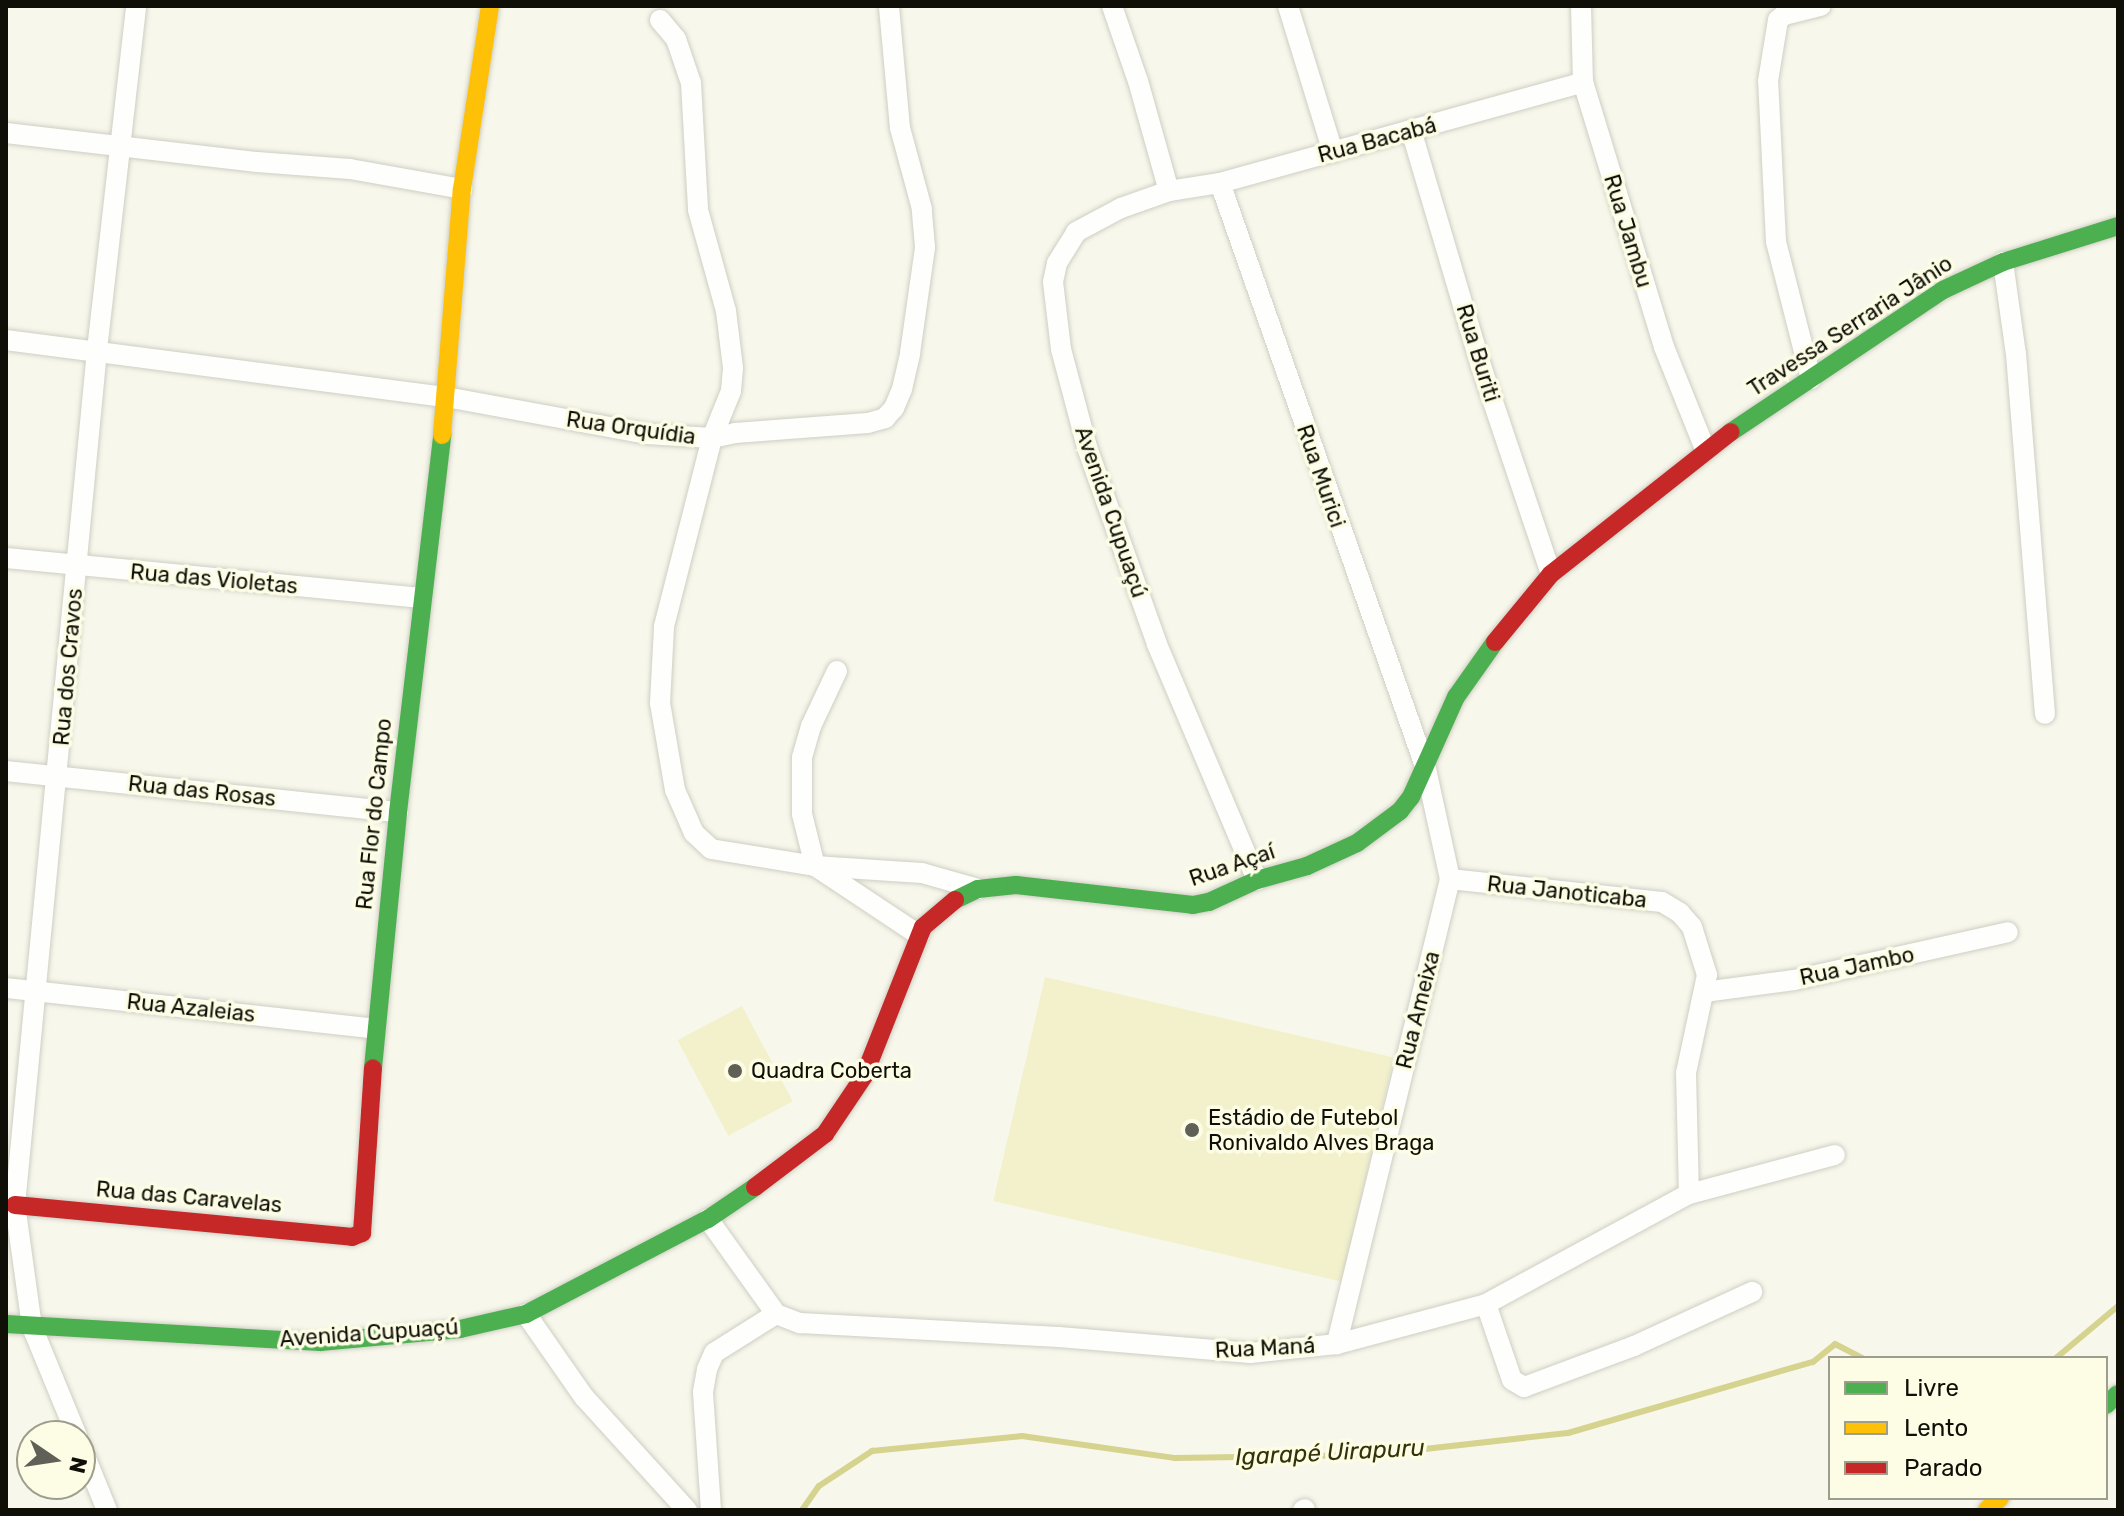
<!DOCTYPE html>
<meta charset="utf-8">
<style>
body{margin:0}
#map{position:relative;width:2124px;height:1516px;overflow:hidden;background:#f7f7eb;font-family:Rubik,sans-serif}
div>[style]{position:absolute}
.green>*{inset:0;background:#f2f1cc;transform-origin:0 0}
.stream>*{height:6px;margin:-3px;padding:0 3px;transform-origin:3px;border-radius:3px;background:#d5d38e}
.roads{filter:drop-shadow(0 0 2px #cecec4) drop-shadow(0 0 2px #cecec4)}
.street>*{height:20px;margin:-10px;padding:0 10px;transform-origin:10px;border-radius:10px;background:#fefefc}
.fast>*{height:18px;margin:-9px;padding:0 9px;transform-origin:9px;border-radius:9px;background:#4caf50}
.slow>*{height:18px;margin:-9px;padding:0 9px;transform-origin:9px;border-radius:9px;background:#ffc107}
.jam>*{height:18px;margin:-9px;padding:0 9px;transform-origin:9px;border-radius:9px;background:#c62828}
.dots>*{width:22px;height:22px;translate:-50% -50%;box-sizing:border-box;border:4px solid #fdfde5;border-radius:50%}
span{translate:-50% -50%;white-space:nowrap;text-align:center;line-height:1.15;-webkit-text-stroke:7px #fdfde5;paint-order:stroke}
.street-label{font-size:22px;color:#0f0f08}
.poi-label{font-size:22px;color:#0f0f08}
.left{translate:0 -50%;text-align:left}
.water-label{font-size:24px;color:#333208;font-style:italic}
.frame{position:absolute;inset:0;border:8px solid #0f0f08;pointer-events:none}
.legend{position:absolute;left:1828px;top:1356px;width:280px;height:144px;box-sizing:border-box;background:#fdfde5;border:2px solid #9e9e8d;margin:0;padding:10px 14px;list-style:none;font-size:24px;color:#0f0f08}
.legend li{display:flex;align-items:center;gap:16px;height:40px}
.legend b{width:40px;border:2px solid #9e9e8d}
.north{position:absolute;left:16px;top:1420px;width:80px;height:80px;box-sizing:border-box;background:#fdfde5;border:2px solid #9e9e8d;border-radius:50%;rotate:103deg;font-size:22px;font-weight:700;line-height:32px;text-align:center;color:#0f0f08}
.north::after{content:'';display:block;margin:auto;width:28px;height:36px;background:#606057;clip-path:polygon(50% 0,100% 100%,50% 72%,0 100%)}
</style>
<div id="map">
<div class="green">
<i style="left:1045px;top:977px;width:358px;height:230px;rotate:13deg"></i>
<i style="left:742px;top:1006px;width:108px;height:73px;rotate:62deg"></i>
</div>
<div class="stream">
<i style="left:2056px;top:1358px;width:81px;rotate:-40deg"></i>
<i style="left:802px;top:1510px;width:29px;rotate:-55deg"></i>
<i style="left:819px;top:1486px;width:64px;rotate:-33.4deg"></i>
<i style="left:872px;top:1451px;width:151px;rotate:-5.7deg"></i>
<i style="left:1022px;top:1436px;width:155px;rotate:8.2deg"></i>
<i style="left:1175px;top:1458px;width:196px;rotate:-0.9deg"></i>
<i style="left:1371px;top:1455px;width:198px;rotate:-6.4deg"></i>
<i style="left:1568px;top:1433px;width:255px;rotate:-16.2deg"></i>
<i style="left:1813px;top:1362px;width:28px;rotate:-39deg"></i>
<i style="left:1835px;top:1344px;width:31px;rotate:27deg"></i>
</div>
<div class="roads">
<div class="street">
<i style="left:1112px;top:6px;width:79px;rotate:70.9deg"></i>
<i style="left:1138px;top:81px;width:114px;rotate:74.3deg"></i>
<i style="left:1288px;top:6px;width:153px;rotate:72.9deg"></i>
<i style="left:1581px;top:6px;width:76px;rotate:88.5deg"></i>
<i style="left:1583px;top:82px;width:277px;rotate:73deg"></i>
<i style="left:1664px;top:347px;width:110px;rotate:68.1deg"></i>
<i style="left:660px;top:20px;width:25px;rotate:50deg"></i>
<i style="left:676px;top:39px;width:46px;rotate:71.2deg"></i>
<i style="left:691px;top:83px;width:127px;rotate:86.8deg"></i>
<i style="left:698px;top:210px;width:105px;rotate:74.5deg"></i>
<i style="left:726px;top:311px;width:57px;rotate:83deg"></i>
<i style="left:733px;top:368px;width:23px;rotate:95deg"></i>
<i style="left:731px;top:391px;width:51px;rotate:112deg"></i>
<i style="left:712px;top:438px;width:195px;rotate:104.3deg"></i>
<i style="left:664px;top:627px;width:76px;rotate:93deg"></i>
<i style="left:660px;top:703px;width:88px;rotate:80.2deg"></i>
<i style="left:675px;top:790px;width:47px;rotate:66.2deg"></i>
<i style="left:694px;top:833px;width:23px;rotate:43deg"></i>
<i style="left:711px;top:849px;width:105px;rotate:9.3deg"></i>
<i style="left:815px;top:866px;width:107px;rotate:3.7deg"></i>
<i style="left:922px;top:873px;width:58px;rotate:15.9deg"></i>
<i style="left:1411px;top:130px;width:246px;rotate:73.5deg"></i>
<i style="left:1481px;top:366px;width:219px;rotate:71.4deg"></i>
<i style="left:6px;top:133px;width:253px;rotate:6.6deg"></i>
<i style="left:257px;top:162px;width:93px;rotate:4.3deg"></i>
<i style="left:350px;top:169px;width:114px;rotate:10.1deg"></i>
<i style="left:1220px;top:183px;width:621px;rotate:70.63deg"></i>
<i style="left:1426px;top:769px;width:113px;rotate:77.7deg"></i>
<i style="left:1450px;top:879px;width:479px;rotate:103.7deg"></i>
<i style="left:2003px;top:262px;width:93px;rotate:82deg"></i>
<i style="left:2016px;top:354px;width:361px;rotate:85.4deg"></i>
<i style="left:6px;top:340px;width:444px;rotate:7.4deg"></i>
<i style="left:446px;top:397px;width:204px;rotate:10.4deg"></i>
<i style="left:647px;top:434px;width:65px;rotate:3.5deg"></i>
<i style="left:712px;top:438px;width:24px;rotate:-12deg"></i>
<i style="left:735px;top:433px;width:133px;rotate:-4.3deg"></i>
<i style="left:868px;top:423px;width:18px;rotate:-16deg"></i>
<i style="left:885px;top:418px;width:13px;rotate:-48deg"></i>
<i style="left:894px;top:408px;width:21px;rotate:-67deg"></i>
<i style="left:902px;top:389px;width:37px;rotate:-77deg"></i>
<i style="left:910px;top:353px;width:107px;rotate:-81.9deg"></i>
<i style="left:925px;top:247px;width:38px;rotate:-95deg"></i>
<i style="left:922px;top:209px;width:84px;rotate:-105.2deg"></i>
<i style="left:900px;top:128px;width:122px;rotate:-95.2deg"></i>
<i style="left:1811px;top:379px;width:141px;rotate:-104.3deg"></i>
<i style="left:1776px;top:242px;width:161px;rotate:-92.8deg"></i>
<i style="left:1768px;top:81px;width:62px;rotate:-80.7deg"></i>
<i style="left:1778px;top:20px;width:8px;rotate:-40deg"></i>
<i style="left:1784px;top:15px;width:38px;rotate:-14deg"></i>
<i style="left:6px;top:558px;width:418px;rotate:5.5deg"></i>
<i style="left:837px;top:671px;width:61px;rotate:115.3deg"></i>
<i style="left:811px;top:726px;width:32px;rotate:106deg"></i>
<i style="left:802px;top:757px;width:57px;rotate:90deg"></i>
<i style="left:802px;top:814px;width:54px;rotate:76deg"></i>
<i style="left:815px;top:866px;width:125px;rotate:33.6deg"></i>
<i style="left:6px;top:771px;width:394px;rotate:6deg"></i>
<i style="left:1450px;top:879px;width:213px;rotate:6.2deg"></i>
<i style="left:1662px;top:902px;width:21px;rotate:31deg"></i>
<i style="left:1680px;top:913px;width:18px;rotate:49deg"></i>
<i style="left:1692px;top:927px;width:50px;rotate:72.6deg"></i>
<i style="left:1707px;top:975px;width:100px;rotate:102.1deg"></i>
<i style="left:1686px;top:1073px;width:121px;rotate:88.6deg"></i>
<i style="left:1257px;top:880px;width:256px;rotate:-113deg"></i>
<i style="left:1157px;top:644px;width:209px;rotate:-109.6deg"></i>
<i style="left:1087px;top:447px;width:101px;rotate:-104.9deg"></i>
<i style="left:1061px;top:349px;width:67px;rotate:-96.8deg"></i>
<i style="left:1053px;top:282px;width:19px;rotate:-78deg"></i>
<i style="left:1057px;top:263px;width:36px;rotate:-58deg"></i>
<i style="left:1076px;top:232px;width:51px;rotate:-28.1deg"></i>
<i style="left:1121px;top:208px;width:51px;rotate:-19.5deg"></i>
<i style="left:1169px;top:191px;width:52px;rotate:-8.9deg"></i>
<i style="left:1220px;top:183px;width:377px;rotate:-15.5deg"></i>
<i style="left:6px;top:988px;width:372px;rotate:6.3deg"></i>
<i style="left:1704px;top:992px;width:91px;rotate:-7.6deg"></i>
<i style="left:1794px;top:980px;width:219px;rotate:-12.6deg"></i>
<i style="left:708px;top:1219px;width:117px;rotate:54.4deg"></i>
<i style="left:776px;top:1314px;width:26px;rotate:21deg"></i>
<i style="left:800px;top:1323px;width:259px;rotate:3.1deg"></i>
<i style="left:1059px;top:1337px;width:192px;rotate:4.8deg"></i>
<i style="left:1250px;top:1353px;width:87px;rotate:-5.9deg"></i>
<i style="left:1337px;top:1344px;width:154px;rotate:-15deg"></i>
<i style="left:1486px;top:1304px;width:231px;rotate:-28.5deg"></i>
<i style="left:1689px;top:1194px;width:151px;rotate:-15deg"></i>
<i style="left:1486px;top:1304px;width:80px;rotate:71.1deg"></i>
<i style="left:1512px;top:1380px;width:14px;rotate:30deg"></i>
<i style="left:1524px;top:1387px;width:117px;rotate:-20.4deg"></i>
<i style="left:1634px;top:1346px;width:130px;rotate:-24.6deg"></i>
<i style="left:526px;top:1314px;width:101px;rotate:55.1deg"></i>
<i style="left:584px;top:1397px;width:153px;rotate:47.7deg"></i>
<i style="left:77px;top:1436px;width:118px;rotate:-112.4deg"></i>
<i style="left:32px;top:1327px;width:123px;rotate:-97.9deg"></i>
<i style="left:15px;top:1205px;width:859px;rotate:-84.52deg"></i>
<i style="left:97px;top:350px;width:346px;rotate:-83.5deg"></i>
<i style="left:80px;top:1444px;width:71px;rotate:67.8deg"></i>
<i style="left:711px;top:1510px;width:118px;rotate:-93.9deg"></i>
<i style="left:703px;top:1392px;width:23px;rotate:-80deg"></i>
<i style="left:707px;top:1369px;width:17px;rotate:-66deg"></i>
<i style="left:714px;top:1353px;width:73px;rotate:-32.2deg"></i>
<i style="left:1303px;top:1510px;width:2px;rotate:-27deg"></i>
</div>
<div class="fast">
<i style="left:1731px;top:432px;width:255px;rotate:-33.8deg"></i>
<i style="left:1943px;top:290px;width:66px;rotate:-25deg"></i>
<i style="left:2003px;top:262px;width:121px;rotate:-17.4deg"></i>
<i style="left:955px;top:900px;width:25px;rotate:-26deg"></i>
<i style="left:978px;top:889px;width:38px;rotate:-6deg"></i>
<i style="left:1016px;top:885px;width:178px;rotate:6.4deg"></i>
<i style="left:1193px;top:905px;width:16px;rotate:-11deg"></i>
<i style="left:1209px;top:902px;width:53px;rotate:-24.6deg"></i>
<i style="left:1257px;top:880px;width:52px;rotate:-15.6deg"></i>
<i style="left:1307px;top:866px;width:55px;rotate:-24.7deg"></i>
<i style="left:1357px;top:843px;width:54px;rotate:-36.7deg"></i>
<i style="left:1400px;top:811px;width:18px;rotate:-52deg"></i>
<i style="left:1411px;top:797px;width:110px;rotate:-65.8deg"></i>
<i style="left:1456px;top:697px;width:67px;rotate:-54.7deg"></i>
<i style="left:373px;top:1068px;width:257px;rotate:-84.4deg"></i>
<i style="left:398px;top:812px;width:380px;rotate:-83.3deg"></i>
<i style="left:6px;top:1324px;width:315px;rotate:3.3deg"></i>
<i style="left:320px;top:1342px;width:141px;rotate:-5.3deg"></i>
<i style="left:460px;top:1329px;width:68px;rotate:-12.8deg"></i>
<i style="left:526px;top:1314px;width:205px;rotate:-27.6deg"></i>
<i style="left:708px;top:1219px;width:57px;rotate:-34.2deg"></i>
<i style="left:2106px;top:1405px;width:16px;rotate:-43deg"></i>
</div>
<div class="slow">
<i style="left:442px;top:435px;width:247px;rotate:-85.4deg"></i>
<i style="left:462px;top:189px;width:185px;rotate:-81.3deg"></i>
<i style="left:1987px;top:1510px;width:18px;rotate:-43deg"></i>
</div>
<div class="jam">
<i style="left:1495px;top:642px;width:88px;rotate:-50.5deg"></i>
<i style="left:1551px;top:574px;width:229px;rotate:-38.3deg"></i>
<i style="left:755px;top:1187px;width:88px;rotate:-37.1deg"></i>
<i style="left:825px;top:1134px;width:70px;rotate:-56.1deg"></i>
<i style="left:864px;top:1076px;width:160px;rotate:-68.4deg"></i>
<i style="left:923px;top:927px;width:42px;rotate:-40.2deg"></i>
<i style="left:15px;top:1205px;width:339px;rotate:5.4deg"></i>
<i style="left:352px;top:1237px;width:11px;rotate:-22deg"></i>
<i style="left:362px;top:1233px;width:165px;rotate:-86.2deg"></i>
</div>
</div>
<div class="dots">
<i style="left:735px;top:1071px;background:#606057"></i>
<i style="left:1192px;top:1130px;background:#606057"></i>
</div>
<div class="street-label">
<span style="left:1377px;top:140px;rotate:-15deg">Rua Bacabá</span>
<span style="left:1628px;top:231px;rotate:73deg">Rua Jambu</span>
<span style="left:1850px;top:326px;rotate:-33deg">Travessa Serraria Jânio</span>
<span style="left:1478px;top:353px;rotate:73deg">Rua Buriti</span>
<span style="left:631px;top:428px;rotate:8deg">Rua Orquídia</span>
<span style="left:1321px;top:476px;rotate:71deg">Rua Murici</span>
<span style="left:1111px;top:512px;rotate:71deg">Avenida Cupuaçú</span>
<span style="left:214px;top:579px;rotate:5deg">Rua das Violetas</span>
<span style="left:68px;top:667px;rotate:-85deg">Rua dos Cravos</span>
<span style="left:202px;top:791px;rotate:6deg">Rua das Rosas</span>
<span style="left:374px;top:814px;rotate:-84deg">Rua Flor do Campo</span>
<span style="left:1232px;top:865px;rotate:-19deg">Rua Açaí</span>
<span style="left:1567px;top:892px;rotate:6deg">Rua Janoticaba</span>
<span style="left:1857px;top:966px;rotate:-12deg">Rua Jambo</span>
<span style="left:191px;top:1008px;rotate:6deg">Rua Azaleias</span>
<span style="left:1418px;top:1010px;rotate:-76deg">Rua Ameixa</span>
<span style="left:189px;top:1197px;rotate:5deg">Rua das Caravelas</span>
<span style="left:369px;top:1333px;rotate:-4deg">Avenida Cupuaçú</span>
<span style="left:1265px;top:1348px;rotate:-3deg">Rua Maná</span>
</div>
<div class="poi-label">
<span class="left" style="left:751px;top:1071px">Quadra Coberta</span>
<span class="left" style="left:1208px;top:1130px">Estádio de Futebol<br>Ronivaldo Alves Braga</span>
</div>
<div class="water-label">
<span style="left:1330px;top:1453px;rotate:-3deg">Igarapé Uirapuru</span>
</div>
<div class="frame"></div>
<ul class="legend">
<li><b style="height:10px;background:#4caf50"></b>Livre</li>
<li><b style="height:10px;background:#ffc107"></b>Lento</li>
<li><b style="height:10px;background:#c62828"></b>Parado</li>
</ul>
<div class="north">N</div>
</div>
